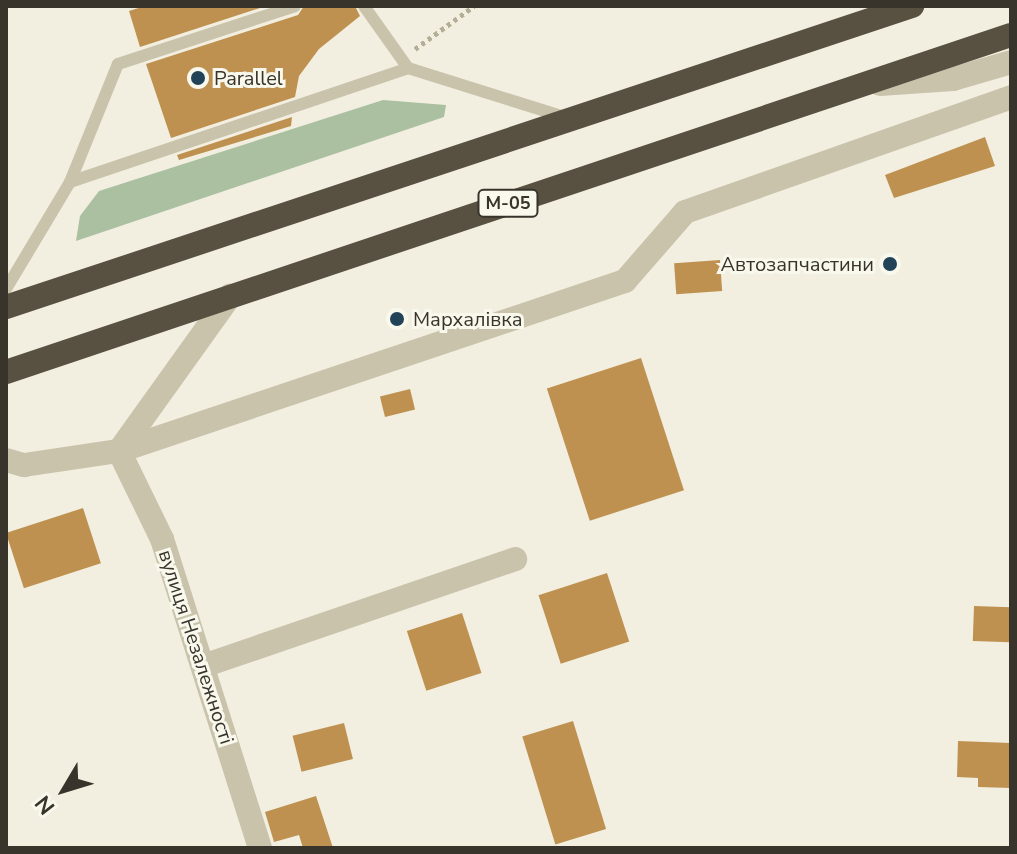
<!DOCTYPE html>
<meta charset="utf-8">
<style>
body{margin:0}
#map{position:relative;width:1017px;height:854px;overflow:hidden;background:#f2efe0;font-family:"Nunito Sans",sans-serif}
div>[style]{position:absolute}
.green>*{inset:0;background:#abc0a0}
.building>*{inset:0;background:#bf9151;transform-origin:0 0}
.path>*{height:5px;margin-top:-2.5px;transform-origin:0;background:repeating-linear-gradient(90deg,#b5ae96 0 4px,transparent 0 8px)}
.lane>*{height:12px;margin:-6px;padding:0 6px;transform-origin:6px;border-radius:6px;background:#c9c3ac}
.street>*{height:24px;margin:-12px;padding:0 12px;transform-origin:12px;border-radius:12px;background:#c9c3ac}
.highway>*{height:24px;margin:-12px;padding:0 12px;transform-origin:12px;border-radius:12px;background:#585142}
.dots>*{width:22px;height:22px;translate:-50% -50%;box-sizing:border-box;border:4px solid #f9f8ec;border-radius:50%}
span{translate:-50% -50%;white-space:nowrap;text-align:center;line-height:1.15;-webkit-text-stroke:6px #f9f8ec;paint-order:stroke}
.shield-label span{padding:2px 6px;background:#f9f8ec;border:2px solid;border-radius:6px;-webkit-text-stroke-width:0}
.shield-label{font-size:18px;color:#38332b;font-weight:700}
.poi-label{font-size:20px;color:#38332b}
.left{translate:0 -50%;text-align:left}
.right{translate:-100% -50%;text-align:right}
.street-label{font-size:20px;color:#38332b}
.frame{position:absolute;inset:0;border:8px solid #38332b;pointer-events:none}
.north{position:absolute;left:24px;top:750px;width:80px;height:80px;-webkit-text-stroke:6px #f9f8ec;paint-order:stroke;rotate:232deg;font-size:22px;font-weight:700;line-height:32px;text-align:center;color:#38332b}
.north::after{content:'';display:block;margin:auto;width:28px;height:36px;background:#38332b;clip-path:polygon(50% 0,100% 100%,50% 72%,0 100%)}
</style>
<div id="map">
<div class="green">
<i style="clip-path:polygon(383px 100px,446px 105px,444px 117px,76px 241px,80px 216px,99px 191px)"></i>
</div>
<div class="building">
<i style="clip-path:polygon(145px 6px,266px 6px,140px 47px,129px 11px)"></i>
<i style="clip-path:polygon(304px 6px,355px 6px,360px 16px,319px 49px,299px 76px,295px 97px,171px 138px,146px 64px,298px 15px)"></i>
<i style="clip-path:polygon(292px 117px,291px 126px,179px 160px,177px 155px)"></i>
<i style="clip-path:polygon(985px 137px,995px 166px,894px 198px,885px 175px)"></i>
<i style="left:720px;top:260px;width:31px;height:46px;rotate:86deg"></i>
<i style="left:641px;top:358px;width:139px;height:99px;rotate:72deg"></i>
<i style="left:410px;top:389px;width:21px;height:31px;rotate:76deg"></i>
<i style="left:83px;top:508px;width:58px;height:81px;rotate:72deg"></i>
<i style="left:607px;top:573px;width:72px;height:72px;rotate:72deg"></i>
<i style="left:974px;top:606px;width:37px;height:35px;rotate:2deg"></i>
<i style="left:462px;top:613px;width:63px;height:58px;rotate:72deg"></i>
<i style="left:573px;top:721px;width:113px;height:53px;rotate:73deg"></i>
<i style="left:344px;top:723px;width:37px;height:53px;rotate:76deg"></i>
<i style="clip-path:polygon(958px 741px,1011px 743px,1011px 788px,978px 787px,978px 778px,957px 777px)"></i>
<i style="clip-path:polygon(316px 796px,333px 848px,303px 848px,299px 835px,274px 842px,265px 812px)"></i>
</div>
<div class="path">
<i style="left:415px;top:49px;width:73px;rotate:-36.1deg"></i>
</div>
<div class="lane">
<i style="left:364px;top:6px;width:76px;rotate:54.6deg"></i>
<i style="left:70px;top:182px;width:127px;rotate:-67.9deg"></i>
<i style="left:118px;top:64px;width:186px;rotate:-18.1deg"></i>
<i style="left:6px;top:289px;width:125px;rotate:-59.1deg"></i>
<i style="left:70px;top:182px;width:357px;rotate:-18.6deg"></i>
<i style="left:408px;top:68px;width:164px;rotate:17.4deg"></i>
</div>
<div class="street">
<i style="left:880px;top:84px;width:73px;rotate:-3.9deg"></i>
<i style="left:953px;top:79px;width:60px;rotate:-16.3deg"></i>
<i style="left:6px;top:460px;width:19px;rotate:16deg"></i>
<i style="left:24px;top:465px;width:96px;rotate:-8.4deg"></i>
<i style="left:119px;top:451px;width:191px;rotate:-54.4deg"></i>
<i style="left:203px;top:666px;width:330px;rotate:-18.9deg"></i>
<i style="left:260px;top:848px;width:324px;rotate:-107.6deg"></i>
<i style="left:162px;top:539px;width:98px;rotate:-116deg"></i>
<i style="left:119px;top:451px;width:534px;rotate:-18.57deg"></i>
<i style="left:625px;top:281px;width:91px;rotate:-49deg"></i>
<i style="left:685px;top:212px;width:346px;rotate:-19.4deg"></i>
</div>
<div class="highway">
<i style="left:6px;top:307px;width:955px;rotate:-18.38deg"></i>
<i style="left:6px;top:372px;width:1060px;rotate:-18.54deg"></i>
</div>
<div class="dots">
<i style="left:198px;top:78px;background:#224257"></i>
<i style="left:890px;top:264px;background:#224257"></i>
<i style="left:397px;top:319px;background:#224257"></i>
</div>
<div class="shield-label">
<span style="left:508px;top:203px">М-05</span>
</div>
<div class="poi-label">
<span class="left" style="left:214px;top:78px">Parallel</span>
<span class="right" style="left:874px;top:264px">Автозапчастини</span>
<span class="left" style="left:413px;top:319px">Мархалівка</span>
</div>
<div class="street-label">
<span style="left:196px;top:647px;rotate:72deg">вулиця Незалежності</span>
</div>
<div class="frame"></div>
<div class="north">N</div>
</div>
